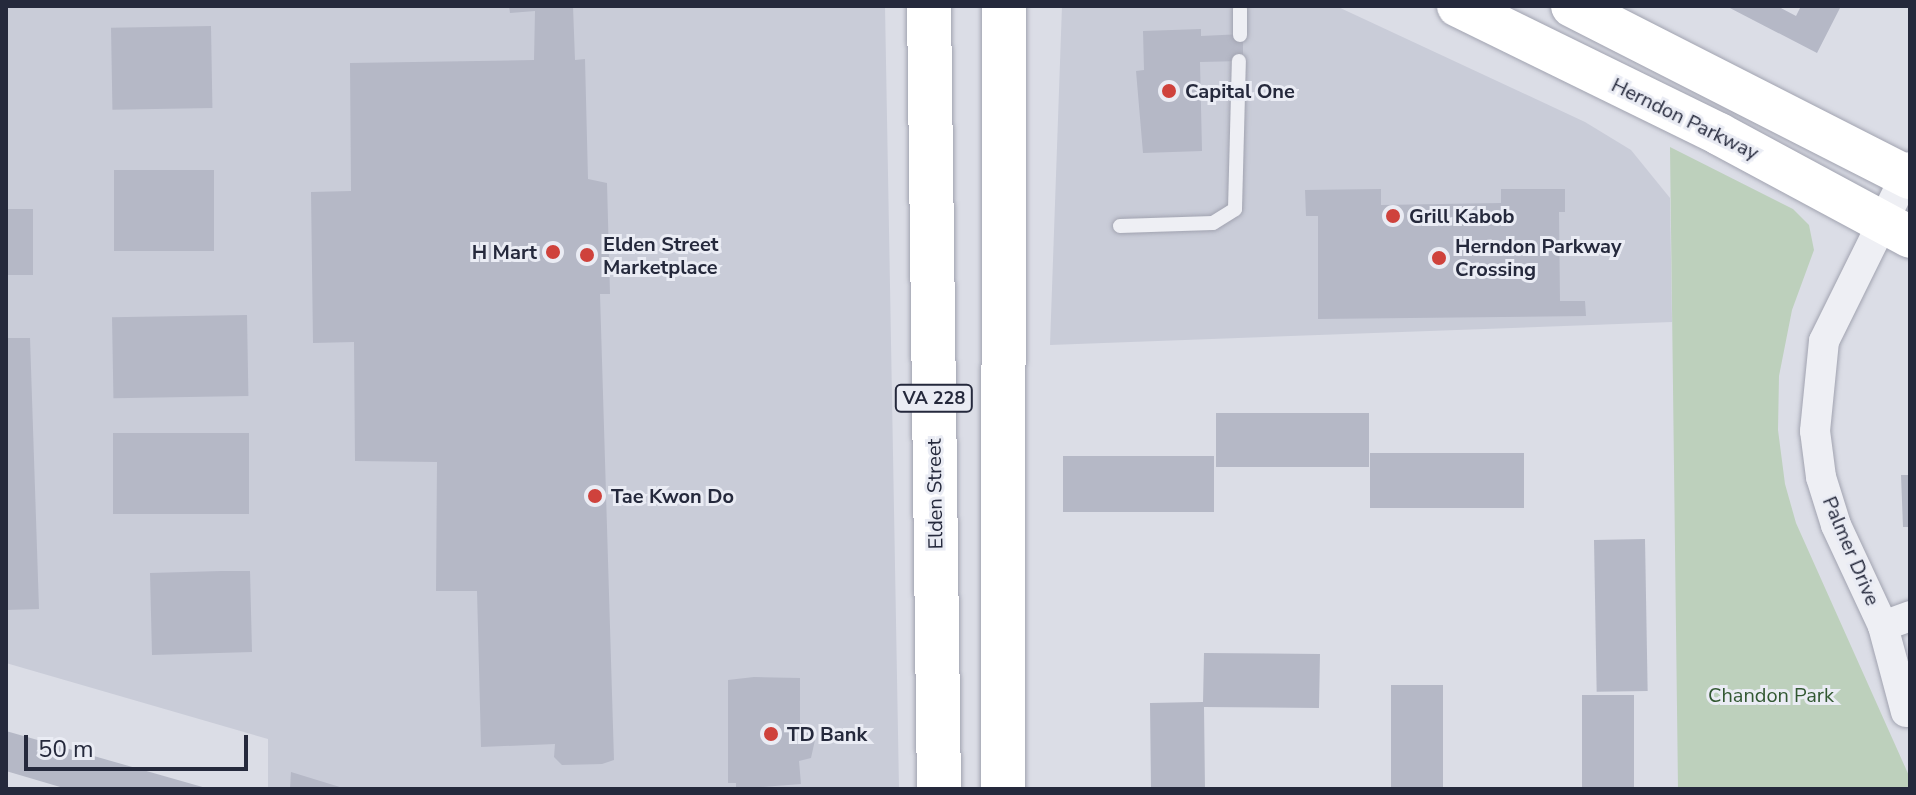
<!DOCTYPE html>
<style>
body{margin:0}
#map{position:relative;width:1916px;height:795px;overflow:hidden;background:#dbdde6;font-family:"Nunito Sans",sans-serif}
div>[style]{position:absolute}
.built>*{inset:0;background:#c9ccd8}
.green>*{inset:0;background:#bdd0bc}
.building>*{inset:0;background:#b5b8c6;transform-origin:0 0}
.roads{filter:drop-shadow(0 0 2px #a1a3b0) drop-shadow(0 0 2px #a1a3b0)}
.service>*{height:14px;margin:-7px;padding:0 7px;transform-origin:7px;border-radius:7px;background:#eeeff4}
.minor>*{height:30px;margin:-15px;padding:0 15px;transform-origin:15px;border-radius:15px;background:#eeeff4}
.secondary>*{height:42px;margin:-21px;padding:0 21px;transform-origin:21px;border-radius:21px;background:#fff}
.primary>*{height:44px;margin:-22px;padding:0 22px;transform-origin:22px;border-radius:22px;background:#fff}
.dots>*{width:22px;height:22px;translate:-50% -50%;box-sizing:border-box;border:4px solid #eaecf4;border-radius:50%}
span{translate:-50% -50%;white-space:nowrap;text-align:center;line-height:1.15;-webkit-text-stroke:6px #eaecf4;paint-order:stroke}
.shield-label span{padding:2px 6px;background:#eaecf4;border:2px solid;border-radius:6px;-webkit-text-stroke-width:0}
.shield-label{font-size:18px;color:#25293c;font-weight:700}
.poi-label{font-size:20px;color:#25293c;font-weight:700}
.left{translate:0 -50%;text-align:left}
.right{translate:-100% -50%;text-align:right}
.street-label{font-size:20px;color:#25293c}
.park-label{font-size:20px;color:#325832}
.frame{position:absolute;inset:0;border:8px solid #25293c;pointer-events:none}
.scale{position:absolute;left:24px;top:735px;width:224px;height:36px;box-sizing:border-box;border:4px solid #25293c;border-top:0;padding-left:10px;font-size:24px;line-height:28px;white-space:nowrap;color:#25293c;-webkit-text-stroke:6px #eaecf4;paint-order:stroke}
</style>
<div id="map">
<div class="built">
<i style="clip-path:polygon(6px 6px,885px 6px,899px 789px,268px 789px,268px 739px,6px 663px)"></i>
<i style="clip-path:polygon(1062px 6px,1336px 6px,1585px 122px,1631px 150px,1670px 198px,1672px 322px,1050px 345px)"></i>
</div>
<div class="green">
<i style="clip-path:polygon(1670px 147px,1793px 209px,1809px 225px,1814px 250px,1792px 310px,1779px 376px,1778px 430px,1785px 484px,1796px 523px,1910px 778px,1910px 789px,1678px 789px)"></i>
</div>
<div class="building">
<i style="clip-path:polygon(509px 6px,573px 6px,575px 60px,585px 59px,588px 179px,607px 183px,610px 294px,600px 294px,614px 760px,602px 764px,562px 765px,554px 757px,555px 744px,481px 747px,477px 591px,436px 591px,437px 462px,355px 461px,354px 342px,313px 343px,311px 192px,351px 191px,350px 63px,534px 60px,535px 11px,510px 13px)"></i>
<i style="clip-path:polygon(1726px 6px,1777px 6px,1796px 16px,1801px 6px,1841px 6px,1817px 53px)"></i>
<i style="left:211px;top:26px;width:82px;height:100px;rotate:89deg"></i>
<i style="clip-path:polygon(1201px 29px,1201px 36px,1243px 34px,1243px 61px,1200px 62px,1202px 151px,1143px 153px,1136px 71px,1144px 70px,1143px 31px)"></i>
<i style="left:114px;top:170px;width:100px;height:81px"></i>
<i style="clip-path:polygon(1381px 189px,1381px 205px,1501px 203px,1501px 189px,1565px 189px,1565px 212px,1559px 212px,1560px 301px,1585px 301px,1586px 316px,1318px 319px,1318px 216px,1306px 216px,1305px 190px)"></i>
<i style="left:6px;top:209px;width:27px;height:66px"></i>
<i style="left:247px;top:315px;width:81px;height:135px;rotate:89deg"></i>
<i style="clip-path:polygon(6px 338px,30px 338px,39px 609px,6px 610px)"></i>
<i style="left:1216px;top:413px;width:153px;height:54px"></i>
<i style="left:113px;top:433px;width:136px;height:81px"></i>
<i style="left:1524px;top:453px;width:55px;height:154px;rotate:90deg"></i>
<i style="left:1214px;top:456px;width:56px;height:151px;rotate:90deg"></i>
<i style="clip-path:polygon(1901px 475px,1910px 475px,1910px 527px,1903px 527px)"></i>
<i style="left:1645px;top:539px;width:152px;height:51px;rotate:89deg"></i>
<i style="clip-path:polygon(222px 571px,250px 571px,252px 652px,152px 655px,150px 573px)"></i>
<i style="clip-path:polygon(1204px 653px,1320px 654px,1319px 708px,1204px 707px,1205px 789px,1151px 789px,1150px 703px,1203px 702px)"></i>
<i style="clip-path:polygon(754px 677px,800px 678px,800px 723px,814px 728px,815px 740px,811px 758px,799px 761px,801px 784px,736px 789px,736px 783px,728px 783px,728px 680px)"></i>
<i style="left:1391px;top:685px;width:52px;height:104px"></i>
<i style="left:1582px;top:695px;width:52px;height:94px"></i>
<i style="clip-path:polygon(6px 731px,206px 788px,206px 789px,67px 789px,6px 771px)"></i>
<i style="clip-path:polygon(291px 772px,343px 788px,343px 789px,290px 789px)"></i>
</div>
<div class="roads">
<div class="service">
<i style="left:1240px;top:35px;width:26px;rotate:-90deg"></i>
<i style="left:1120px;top:226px;width:93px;rotate:-1.8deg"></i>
<i style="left:1213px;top:223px;width:26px;rotate:-32deg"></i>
<i style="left:1235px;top:209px;width:148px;rotate:-88.5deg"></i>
</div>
<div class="minor">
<i style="left:1883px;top:626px;width:29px;rotate:-20deg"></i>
<i style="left:1906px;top:712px;width:89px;rotate:-105deg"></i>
<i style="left:1883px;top:626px;width:111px;rotate:-115deg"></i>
<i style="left:1836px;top:525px;width:50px;rotate:-107.4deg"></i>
<i style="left:1821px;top:477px;width:46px;rotate:-97.4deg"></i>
<i style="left:1815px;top:431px;width:90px;rotate:-84.3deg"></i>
<i style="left:1824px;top:341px;width:194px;rotate:-63.7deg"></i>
</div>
<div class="secondary">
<i style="left:1458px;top:6px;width:291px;rotate:26.1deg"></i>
<i style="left:1719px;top:134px;width:217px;rotate:28.3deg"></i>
<i style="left:1572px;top:6px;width:379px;rotate:27deg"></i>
</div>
<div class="primary">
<i style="left:929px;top:6px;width:783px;rotate:89.27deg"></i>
<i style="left:1003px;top:789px;width:783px;rotate:-89.93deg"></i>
</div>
</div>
<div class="dots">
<i style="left:1169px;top:91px;background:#cf423c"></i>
<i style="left:1393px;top:216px;background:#cf423c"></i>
<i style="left:553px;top:252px;background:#cf423c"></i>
<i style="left:587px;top:255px;background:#cf423c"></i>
<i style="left:1439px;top:258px;background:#cf423c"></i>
<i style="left:595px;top:496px;background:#cf423c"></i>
<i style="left:771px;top:734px;background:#cf423c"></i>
</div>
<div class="shield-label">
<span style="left:934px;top:398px">VA 228</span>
</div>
<div class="poi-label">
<span class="left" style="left:1185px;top:91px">Capital One</span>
<span class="left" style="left:1409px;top:216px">Grill Kabob</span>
<span class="left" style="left:603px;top:256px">Elden Street<br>Marketplace</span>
<span class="left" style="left:1455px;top:258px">Herndon Parkway<br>Crossing</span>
<span class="right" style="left:537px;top:252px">H Mart</span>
<span class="left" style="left:611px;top:496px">Tae Kwon Do</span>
<span class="left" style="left:787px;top:734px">TD Bank</span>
</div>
<div class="street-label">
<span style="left:1685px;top:119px;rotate:26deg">Herndon Parkway</span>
<span style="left:935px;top:494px;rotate:-91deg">Elden Street</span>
<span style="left:1851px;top:551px;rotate:67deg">Palmer Drive</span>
</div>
<div class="park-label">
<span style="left:1771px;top:695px">Chandon Park</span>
</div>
<div class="frame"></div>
<div class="scale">50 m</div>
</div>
